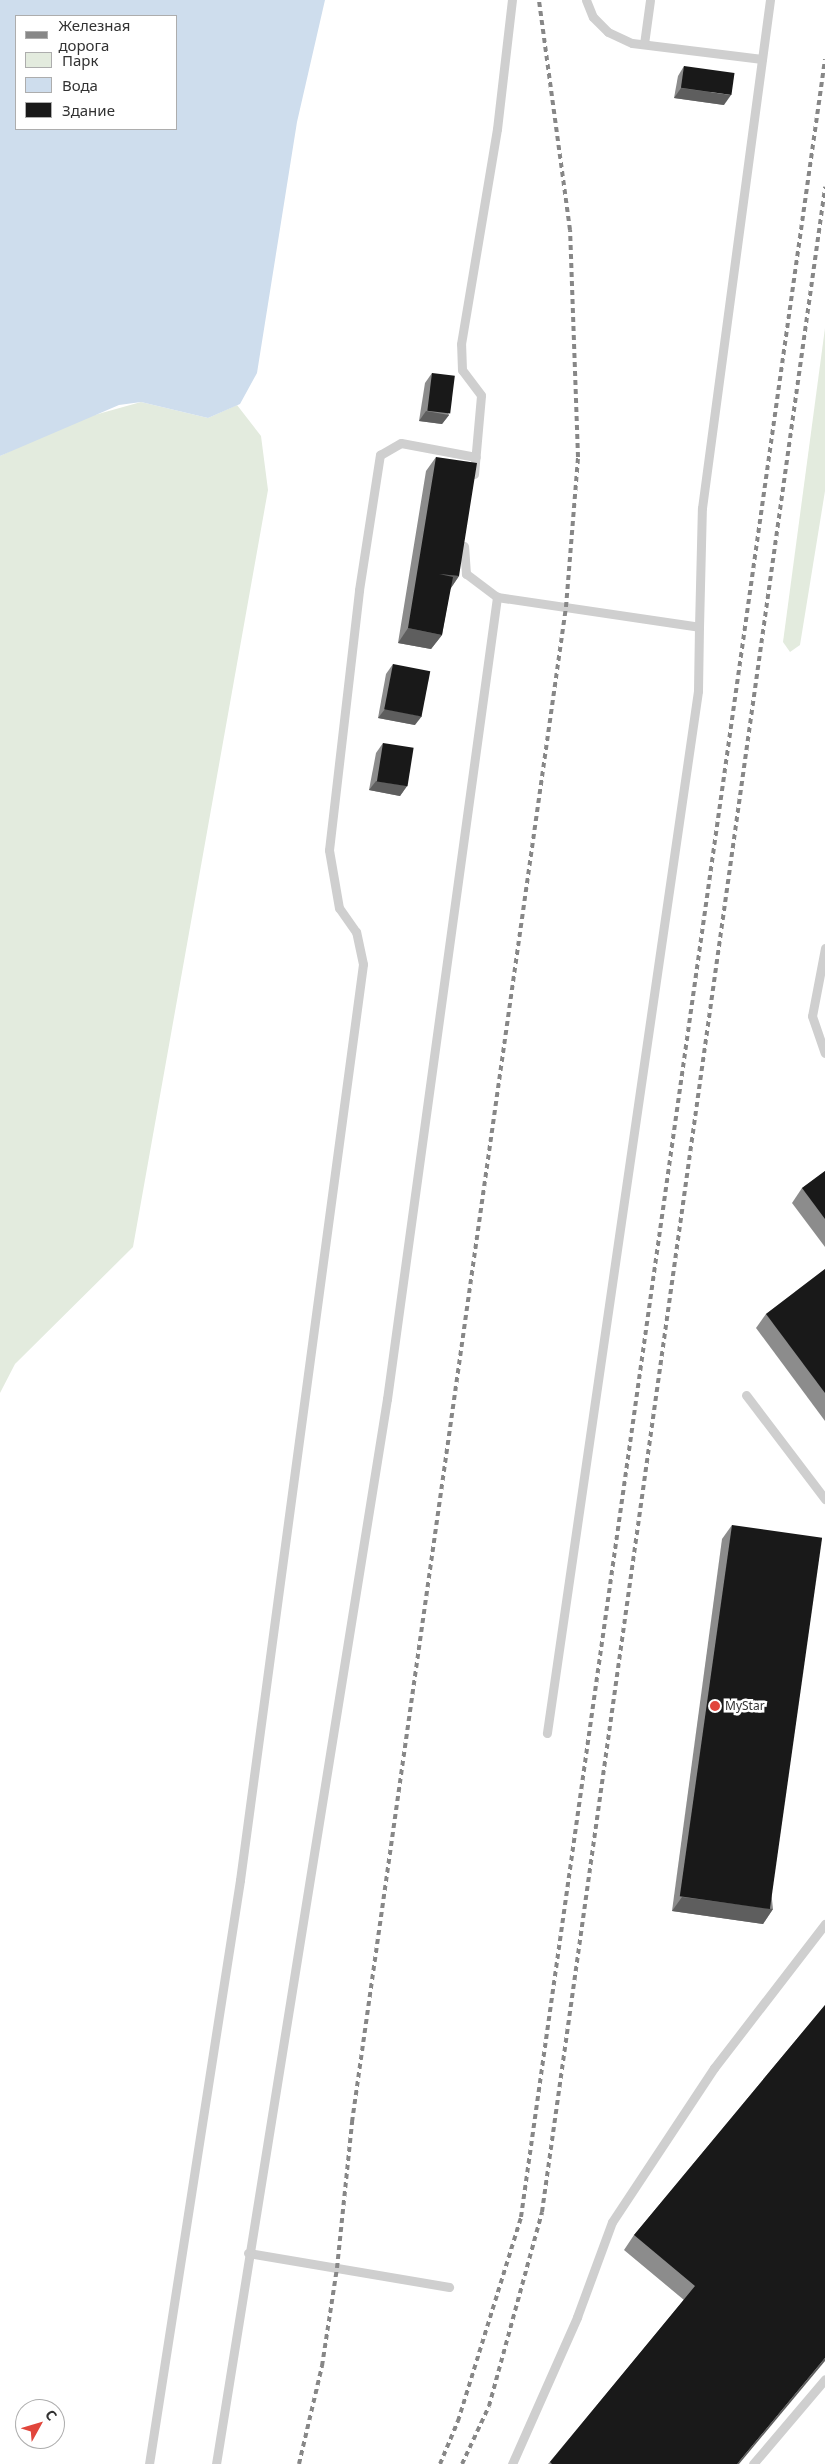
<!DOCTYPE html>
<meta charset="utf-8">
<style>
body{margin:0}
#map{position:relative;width:825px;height:2464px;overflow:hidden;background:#fff;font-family:"Noto Sans",sans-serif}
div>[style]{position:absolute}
.green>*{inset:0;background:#e3ebde}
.water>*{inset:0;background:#cedded}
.lane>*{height:9px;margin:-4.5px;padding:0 4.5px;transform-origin:4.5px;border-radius:4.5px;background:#cfcfcf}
.rail>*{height:4px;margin-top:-2px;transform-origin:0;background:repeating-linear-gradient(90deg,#878787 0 5px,transparent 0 9px)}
.wall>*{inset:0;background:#8c8c8c}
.shaded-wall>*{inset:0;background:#5e5e5e}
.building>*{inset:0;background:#191919;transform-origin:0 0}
.dots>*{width:14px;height:14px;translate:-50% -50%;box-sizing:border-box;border:2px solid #fff;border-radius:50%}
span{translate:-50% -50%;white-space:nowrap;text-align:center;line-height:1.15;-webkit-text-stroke:5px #fff;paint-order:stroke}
.poi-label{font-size:12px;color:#323232}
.left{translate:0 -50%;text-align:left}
.legend{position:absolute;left:15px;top:15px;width:162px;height:115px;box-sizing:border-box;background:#fff;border:1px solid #adadad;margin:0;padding:6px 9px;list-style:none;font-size:15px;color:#323232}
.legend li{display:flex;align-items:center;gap:10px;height:25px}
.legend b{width:25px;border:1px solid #adadad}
.north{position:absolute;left:15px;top:2399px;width:50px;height:50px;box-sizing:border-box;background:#fff;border:1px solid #adadad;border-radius:50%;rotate:51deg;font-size:14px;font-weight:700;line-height:20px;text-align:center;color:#323232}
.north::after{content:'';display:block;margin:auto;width:18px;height:22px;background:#e1463c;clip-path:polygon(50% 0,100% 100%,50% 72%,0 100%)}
</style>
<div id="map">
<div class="green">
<i style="clip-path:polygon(825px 328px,825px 491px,800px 645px,790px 652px,783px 642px)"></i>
<i style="clip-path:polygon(141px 402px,208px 418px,237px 405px,261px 436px,268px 490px,133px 1247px,15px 1364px,0 1393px,0 456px,73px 421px)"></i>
</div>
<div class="water">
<i style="clip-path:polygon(evenodd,0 0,325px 0,297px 122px,257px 373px,240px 404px,208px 418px,141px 402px,119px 405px,0 456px,0 0,16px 16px,176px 16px,176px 129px,16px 129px,16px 16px)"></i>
</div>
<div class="lane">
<i style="left:586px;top:0;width:18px;rotate:68deg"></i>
<i style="left:593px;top:17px;width:21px;rotate:45deg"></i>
<i style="left:608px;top:32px;width:26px;rotate:25deg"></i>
<i style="left:632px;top:43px;width:131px;rotate:7deg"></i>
<i style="left:644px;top:44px;width:44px;rotate:-82.2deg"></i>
<i style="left:474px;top:474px;width:79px;rotate:-84.9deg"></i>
<i style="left:481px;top:395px;width:31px;rotate:-127deg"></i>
<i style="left:462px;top:370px;width:26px;rotate:-92deg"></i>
<i style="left:461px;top:344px;width:218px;rotate:-80.5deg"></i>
<i style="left:497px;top:129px;width:130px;rotate:-83.4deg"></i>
<i style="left:497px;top:597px;width:204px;rotate:8.4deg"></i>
<i style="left:699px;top:627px;width:64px;rotate:90.9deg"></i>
<i style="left:698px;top:691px;width:1053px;rotate:98.25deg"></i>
<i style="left:699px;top:627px;width:119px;rotate:-88.6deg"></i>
<i style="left:702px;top:508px;width:513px;rotate:-82.38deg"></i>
<i style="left:825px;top:948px;width:69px;rotate:100.8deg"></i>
<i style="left:812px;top:1016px;width:39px;rotate:71deg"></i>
<i style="left:746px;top:1395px;width:131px;rotate:52.8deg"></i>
<i style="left:248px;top:2253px;width:204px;rotate:9.6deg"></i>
<i style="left:149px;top:2464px;width:591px;rotate:-81.14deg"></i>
<i style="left:240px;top:1880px;width:924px;rotate:-82.35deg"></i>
<i style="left:363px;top:964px;width:33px;rotate:-102deg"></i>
<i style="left:356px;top:932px;width:29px;rotate:-125deg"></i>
<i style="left:339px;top:908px;width:59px;rotate:-99.8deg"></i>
<i style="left:329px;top:850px;width:262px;rotate:-83.4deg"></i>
<i style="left:359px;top:590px;width:137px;rotate:-81.2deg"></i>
<i style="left:380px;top:455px;width:24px;rotate:-30deg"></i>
<i style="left:401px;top:443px;width:76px;rotate:10.6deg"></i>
<i style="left:216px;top:2464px;width:1079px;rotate:-80.88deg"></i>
<i style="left:387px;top:1399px;width:810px;rotate:-82.19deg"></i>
<i style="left:497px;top:597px;width:39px;rotate:-143deg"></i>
<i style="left:466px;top:574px;width:28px;rotate:-94deg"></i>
<i style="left:512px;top:2464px;width:161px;rotate:-66.1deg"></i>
<i style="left:577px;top:2317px;width:101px;rotate:-69.8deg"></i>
<i style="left:612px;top:2222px;width:185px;rotate:-56.5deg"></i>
<i style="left:714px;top:2068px;width:182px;rotate:-52.4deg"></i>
<i style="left:753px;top:2464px;width:111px;rotate:-49.7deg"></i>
</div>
<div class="rail">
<i style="left:299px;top:2464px;width:101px;rotate:-76.8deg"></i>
<i style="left:322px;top:2366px;width:99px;rotate:-81.3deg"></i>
<i style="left:337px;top:2268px;width:147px;rotate:-84.1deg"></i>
<i style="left:352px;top:2122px;width:1530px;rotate:-81.96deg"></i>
<i style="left:566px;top:607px;width:150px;rotate:-85.4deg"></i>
<i style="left:578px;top:457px;width:227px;rotate:-92deg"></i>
<i style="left:570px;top:230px;width:232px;rotate:-97.7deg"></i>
<i style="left:440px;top:2464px;width:47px;rotate:-67.3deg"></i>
<i style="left:458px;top:2421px;width:214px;rotate:-72.8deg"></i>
<i style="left:521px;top:2217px;width:2179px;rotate:-81.98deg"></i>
<i style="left:462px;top:2464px;width:64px;rotate:-65deg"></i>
<i style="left:489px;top:2406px;width:201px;rotate:-74.7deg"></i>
<i style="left:542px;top:2212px;width:2045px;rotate:-82.04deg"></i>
</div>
<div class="wall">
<i style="clip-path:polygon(684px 66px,724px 105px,674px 98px,678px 76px)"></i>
<i style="clip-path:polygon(432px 373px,449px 415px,442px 424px,419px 421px,425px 383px)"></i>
<i style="clip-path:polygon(436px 457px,459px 576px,450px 589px,442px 635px,431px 649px,398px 643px,426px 471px)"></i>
<i style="clip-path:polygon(393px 664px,415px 725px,378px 718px,386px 674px)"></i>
<i style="clip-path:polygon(383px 743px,407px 786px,400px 796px,369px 790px,376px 753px)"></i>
<i style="clip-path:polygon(825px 1171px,825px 1247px,792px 1203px,802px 1188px)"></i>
<i style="clip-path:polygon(825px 1269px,825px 1421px,756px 1328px,766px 1314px)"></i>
<i style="clip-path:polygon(732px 1525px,773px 1909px,763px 1924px,672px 1911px,722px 1539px)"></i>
<i style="clip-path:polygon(825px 2005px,739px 2464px,548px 2464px,684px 2300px,624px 2250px,634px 2235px)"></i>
</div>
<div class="shaded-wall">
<i style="clip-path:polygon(681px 88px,731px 95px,724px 105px,674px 98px)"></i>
<i style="clip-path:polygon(426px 411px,449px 415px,442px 424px,419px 421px)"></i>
<i style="clip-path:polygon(439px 574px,459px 576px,449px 591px)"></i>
<i style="clip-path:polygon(408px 628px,442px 635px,431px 649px,398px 643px)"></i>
<i style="clip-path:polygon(385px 709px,422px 716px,415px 725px,378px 718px)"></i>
<i style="clip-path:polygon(376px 781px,407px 786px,400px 796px,369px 790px)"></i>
<i style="clip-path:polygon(682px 1897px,773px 1909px,763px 1924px,672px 1911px)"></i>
<i style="clip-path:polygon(825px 2358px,825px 2361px,739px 2464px,737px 2464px)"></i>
</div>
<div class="building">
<i style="left:684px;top:66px;width:51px;height:22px;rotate:8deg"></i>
<i style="left:432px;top:373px;width:23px;height:38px;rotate:7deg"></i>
<i style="clip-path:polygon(436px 457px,477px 463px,459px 576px,439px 574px,453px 577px,442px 635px,408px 628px)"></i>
<i style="left:393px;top:664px;width:38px;height:46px;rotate:11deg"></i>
<i style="left:383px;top:743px;width:31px;height:39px;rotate:9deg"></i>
<i style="clip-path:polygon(825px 1171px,825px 1219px,802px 1188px)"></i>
<i style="clip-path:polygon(825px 1269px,825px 1393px,766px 1314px)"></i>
<i style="left:732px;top:1525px;width:91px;height:375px;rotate:8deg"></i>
<i style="clip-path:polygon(825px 2005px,825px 2358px,737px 2464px,552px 2464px,550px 2462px,695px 2286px,634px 2235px)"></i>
</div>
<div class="dots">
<i style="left:715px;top:1706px;background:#e1463c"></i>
</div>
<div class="poi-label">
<span class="left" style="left:725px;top:1706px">MyStar</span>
</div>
<ul class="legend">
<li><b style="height:6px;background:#878787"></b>Железная дорога</li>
<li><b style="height:14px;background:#e3ebde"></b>Парк</li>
<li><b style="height:14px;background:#cedded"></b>Вода</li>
<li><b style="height:14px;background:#191919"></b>Здание</li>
</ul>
<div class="north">С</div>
</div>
